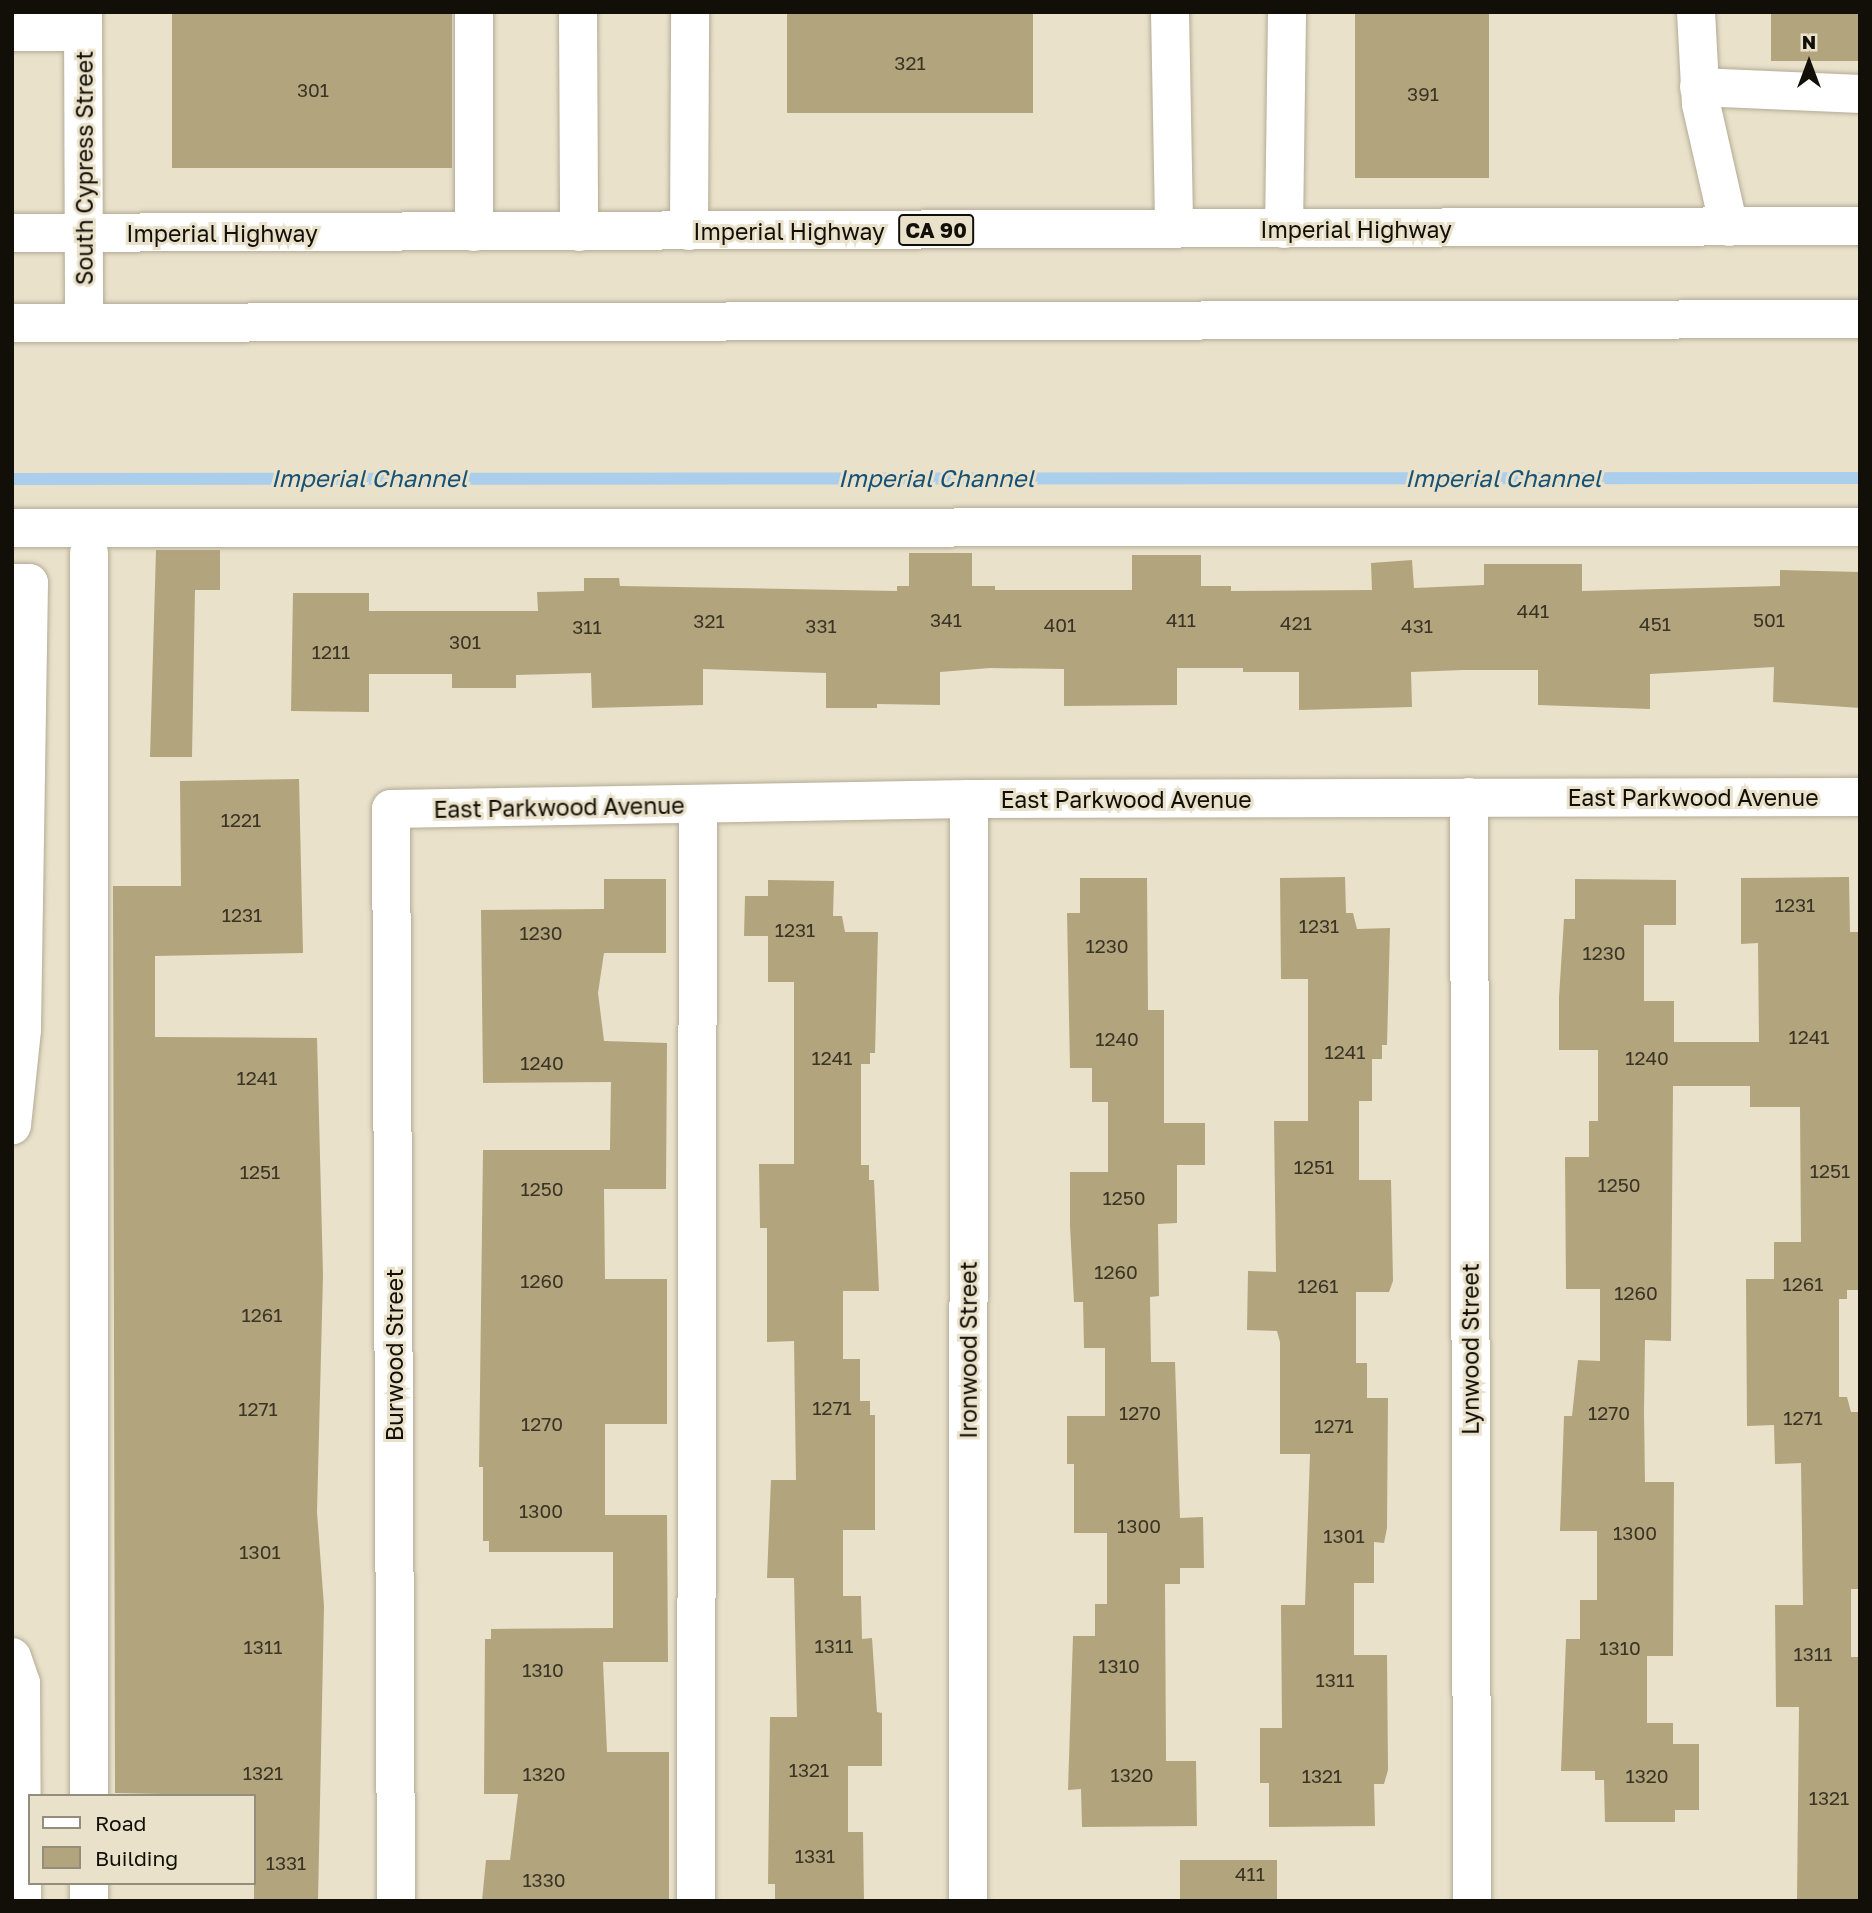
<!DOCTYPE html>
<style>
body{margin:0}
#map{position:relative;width:1872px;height:1913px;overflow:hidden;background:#e9e1ca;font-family:"Golos Text",sans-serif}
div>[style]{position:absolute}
.stream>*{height:12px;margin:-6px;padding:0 6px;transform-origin:6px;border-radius:6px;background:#aaceeb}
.building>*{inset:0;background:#b2a47d;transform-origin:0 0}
.roads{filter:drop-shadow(0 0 2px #b3ab95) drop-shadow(0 0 2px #b3ab95)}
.minor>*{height:38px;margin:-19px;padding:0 19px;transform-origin:19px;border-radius:19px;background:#fff}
.major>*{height:38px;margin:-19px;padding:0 19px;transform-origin:19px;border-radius:19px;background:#fff}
span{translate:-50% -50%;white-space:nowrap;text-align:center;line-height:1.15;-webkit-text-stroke:6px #e9e1ca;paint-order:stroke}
.number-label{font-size:19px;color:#3a3425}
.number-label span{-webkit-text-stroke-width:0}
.shield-label span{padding:2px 5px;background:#e9e1ca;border:2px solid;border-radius:5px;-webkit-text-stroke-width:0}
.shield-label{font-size:21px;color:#120f08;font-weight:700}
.street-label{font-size:23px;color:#120f08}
.water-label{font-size:24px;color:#165176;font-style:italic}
.frame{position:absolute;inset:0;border:14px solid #120f08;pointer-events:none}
.legend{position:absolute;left:28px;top:1794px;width:228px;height:91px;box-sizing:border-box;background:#e9e1ca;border:2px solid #938d7c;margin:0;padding:9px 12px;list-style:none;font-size:21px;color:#120f08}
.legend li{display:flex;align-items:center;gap:14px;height:35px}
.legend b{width:35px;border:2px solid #938d7c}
.north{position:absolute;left:1774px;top:28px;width:70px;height:70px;-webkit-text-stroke:5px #e9e1ca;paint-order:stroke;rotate:0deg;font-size:19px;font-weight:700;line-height:28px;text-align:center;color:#120f08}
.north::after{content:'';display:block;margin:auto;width:24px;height:32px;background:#120f08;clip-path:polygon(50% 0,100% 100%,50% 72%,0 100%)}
</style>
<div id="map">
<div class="stream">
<i style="left:12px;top:479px;width:1848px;rotate:-0.03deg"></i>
</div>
<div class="building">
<i style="left:172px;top:12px;width:280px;height:156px"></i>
<i style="left:787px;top:12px;width:246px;height:101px"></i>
<i style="left:1355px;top:12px;width:134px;height:166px"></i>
<i style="left:1771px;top:12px;width:89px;height:49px"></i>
<i style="clip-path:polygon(156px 550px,220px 550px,220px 590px,195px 590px,192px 757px,150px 757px)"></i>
<i style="clip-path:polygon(909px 553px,972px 553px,972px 586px,995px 586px,995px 590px,1132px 590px,1132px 555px,1201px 555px,1201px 586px,1231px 586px,1231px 591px,1372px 590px,1371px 563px,1412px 560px,1414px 588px,1484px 585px,1484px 564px,1582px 564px,1582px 591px,1780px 586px,1780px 570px,1860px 572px,1860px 708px,1773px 702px,1774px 667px,1650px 674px,1650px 709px,1538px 705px,1538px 670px,1463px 670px,1411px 672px,1412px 707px,1299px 710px,1299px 672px,1243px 672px,1243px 668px,1177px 668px,1177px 705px,1064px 706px,1064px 669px,990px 668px,940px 672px,940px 705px,877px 704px,877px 708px,826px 708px,826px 673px,703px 669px,703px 705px,592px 708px,591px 673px,516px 675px,516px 688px,452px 688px,452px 674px,369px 674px,369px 712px,291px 711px,293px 593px,369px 593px,369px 611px,538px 611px,537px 592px,584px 591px,584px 578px,619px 578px,620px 586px,897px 591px,897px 586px,909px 586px)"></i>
<i style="clip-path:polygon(299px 779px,303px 953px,155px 956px,155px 1037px,317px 1038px,323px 1275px,317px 1512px,324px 1606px,318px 1901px,254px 1901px,254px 1796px,115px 1793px,113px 886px,181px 886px,180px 781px)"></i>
<i style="clip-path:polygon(1345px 877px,1346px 913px,1353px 913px,1357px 929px,1390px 928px,1387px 1045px,1382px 1045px,1382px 1059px,1372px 1059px,1372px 1101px,1359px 1101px,1359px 1180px,1391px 1180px,1393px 1281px,1389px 1292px,1356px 1292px,1356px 1363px,1367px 1363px,1367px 1398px,1388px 1398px,1387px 1528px,1384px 1543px,1374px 1542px,1374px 1583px,1354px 1583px,1354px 1655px,1387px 1655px,1388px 1770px,1384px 1784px,1374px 1784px,1375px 1826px,1269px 1827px,1269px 1783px,1260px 1783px,1260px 1728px,1282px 1728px,1281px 1605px,1305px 1605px,1310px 1454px,1280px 1454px,1280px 1342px,1277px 1331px,1247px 1330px,1248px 1271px,1276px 1272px,1274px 1121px,1308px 1121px,1308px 979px,1281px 979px,1280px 878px)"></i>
<i style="clip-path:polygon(1849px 877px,1850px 932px,1860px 932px,1860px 1290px,1847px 1290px,1847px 1299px,1839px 1299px,1839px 1397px,1847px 1397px,1851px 1412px,1860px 1412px,1860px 1589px,1851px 1589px,1851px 1657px,1860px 1657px,1860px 1901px,1797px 1901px,1799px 1707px,1776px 1707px,1775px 1605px,1803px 1605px,1801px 1463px,1775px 1464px,1774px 1425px,1747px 1426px,1746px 1279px,1774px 1279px,1774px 1242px,1801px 1242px,1800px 1107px,1750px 1107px,1750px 1086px,1673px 1086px,1671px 1341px,1645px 1340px,1644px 1411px,1645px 1482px,1674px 1482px,1673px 1656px,1647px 1656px,1647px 1723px,1673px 1723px,1673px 1744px,1699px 1744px,1699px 1810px,1675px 1810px,1675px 1822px,1605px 1822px,1604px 1780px,1595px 1780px,1595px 1771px,1561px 1771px,1566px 1639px,1580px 1639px,1580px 1600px,1597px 1600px,1597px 1531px,1560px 1531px,1564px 1416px,1572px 1416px,1578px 1360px,1600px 1361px,1600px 1289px,1566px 1289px,1565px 1157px,1589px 1157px,1589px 1121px,1598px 1121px,1598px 1050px,1559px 1050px,1559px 997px,1564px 919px,1575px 919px,1575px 879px,1676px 880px,1676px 925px,1644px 925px,1644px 1001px,1674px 1001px,1674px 1042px,1759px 1042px,1758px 943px,1741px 944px,1741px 878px)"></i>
<i style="clip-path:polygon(1080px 878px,1147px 878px,1148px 1010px,1164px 1010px,1164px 1123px,1205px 1123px,1205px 1165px,1177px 1165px,1177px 1223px,1158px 1224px,1159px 1296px,1150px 1297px,1151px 1362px,1175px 1362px,1180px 1518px,1203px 1517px,1204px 1568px,1180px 1568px,1180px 1584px,1165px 1584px,1166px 1761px,1196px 1761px,1197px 1826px,1082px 1827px,1081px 1789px,1068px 1790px,1073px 1636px,1095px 1636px,1095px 1604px,1107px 1604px,1107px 1533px,1074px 1533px,1074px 1464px,1067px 1464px,1067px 1416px,1105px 1416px,1105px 1348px,1084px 1348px,1083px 1302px,1074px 1302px,1070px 1226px,1070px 1172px,1108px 1172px,1108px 1102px,1092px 1102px,1092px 1068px,1070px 1068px,1067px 913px,1080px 913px)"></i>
<i style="clip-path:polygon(604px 879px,666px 879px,666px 953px,604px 953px,598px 993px,604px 1041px,667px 1043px,666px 1189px,604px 1189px,605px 1279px,667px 1279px,667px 1424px,605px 1424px,605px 1515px,667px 1515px,668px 1662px,603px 1662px,607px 1752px,669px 1752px,669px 1899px,482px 1901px,486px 1860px,510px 1860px,518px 1794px,484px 1794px,485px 1639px,491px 1639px,491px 1629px,613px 1628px,613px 1552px,489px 1552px,489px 1541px,483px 1541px,483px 1467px,479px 1467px,483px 1150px,610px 1150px,611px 1082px,483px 1083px,481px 910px,604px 909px)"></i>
<i style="clip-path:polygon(768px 880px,834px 881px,833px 916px,842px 916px,845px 932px,878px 932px,875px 1053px,870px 1053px,870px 1064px,861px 1064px,861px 1165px,869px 1165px,869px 1180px,874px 1180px,879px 1291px,843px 1291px,843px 1359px,860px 1359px,860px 1401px,870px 1401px,870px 1415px,875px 1415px,875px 1530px,843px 1530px,843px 1596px,861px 1596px,862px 1639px,872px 1638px,877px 1712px,882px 1713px,882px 1766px,848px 1766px,848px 1832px,863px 1832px,864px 1901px,775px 1901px,775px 1884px,768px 1884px,770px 1717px,797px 1717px,794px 1578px,767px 1578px,771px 1480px,796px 1480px,794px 1341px,767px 1342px,767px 1228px,760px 1228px,759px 1164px,794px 1164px,794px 982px,768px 982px,768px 936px,744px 936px,745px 896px,768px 896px)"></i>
<i style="left:1180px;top:1860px;width:97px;height:41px"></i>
</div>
<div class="roads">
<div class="minor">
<i style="left:83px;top:12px;width:311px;rotate:89.8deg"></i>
<i style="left:474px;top:12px;width:220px;rotate:90deg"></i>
<i style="left:578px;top:12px;width:220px;rotate:89.7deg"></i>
<i style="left:1170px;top:12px;width:217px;rotate:88.9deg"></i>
<i style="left:1696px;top:12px;width:92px;rotate:86.9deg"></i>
<i style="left:1701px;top:104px;width:126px;rotate:77.2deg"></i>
<i style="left:12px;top:32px;width:71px"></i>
<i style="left:1699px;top:87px;width:161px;rotate:2.5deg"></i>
<i style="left:1284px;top:229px;width:217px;rotate:-89.2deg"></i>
<i style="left:689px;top:231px;width:219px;rotate:-89.7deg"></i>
<i style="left:12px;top:528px;width:1848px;rotate:-0.03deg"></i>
<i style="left:12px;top:583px;width:17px"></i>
<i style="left:29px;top:583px;width:447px;rotate:90.9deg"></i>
<i style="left:22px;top:1030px;width:96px;rotate:96deg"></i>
<i style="left:1469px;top:797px;width:1104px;rotate:89.84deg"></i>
<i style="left:12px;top:1657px;width:28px;rotate:71deg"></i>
<i style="left:21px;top:1683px;width:218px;rotate:89.7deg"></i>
<i style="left:89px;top:1796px;width:1243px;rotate:-90deg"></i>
<i style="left:89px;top:1901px;width:18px;rotate:-90deg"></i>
<i style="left:396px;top:1901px;width:1092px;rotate:-90.26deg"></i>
<i style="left:391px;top:809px;width:578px;rotate:-0.99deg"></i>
<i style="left:969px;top:799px;width:891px;rotate:-0.13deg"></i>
<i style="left:696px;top:1901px;width:1097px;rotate:-89.9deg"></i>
<i style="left:968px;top:1901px;width:1102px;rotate:-89.95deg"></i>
</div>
<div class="major">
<i style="left:12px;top:233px;width:1848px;rotate:-0.22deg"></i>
<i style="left:12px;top:323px;width:1848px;rotate:-0.12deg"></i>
</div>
</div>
<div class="number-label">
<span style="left:910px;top:63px">321</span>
<span style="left:313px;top:90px">301</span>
<span style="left:1423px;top:94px">391</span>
<span style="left:1533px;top:611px">441</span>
<span style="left:946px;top:620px">341</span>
<span style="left:1181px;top:620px">411</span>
<span style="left:1769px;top:620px">501</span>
<span style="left:709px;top:621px">321</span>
<span style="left:1296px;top:623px">421</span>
<span style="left:1655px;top:624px">451</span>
<span style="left:1060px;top:625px">401</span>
<span style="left:821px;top:626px">331</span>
<span style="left:1417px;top:626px">431</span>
<span style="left:587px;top:627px">311</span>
<span style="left:465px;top:642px">301</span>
<span style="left:331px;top:652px">1211</span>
<span style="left:241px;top:820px">1221</span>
<span style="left:1795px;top:905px">1231</span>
<span style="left:242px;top:915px">1231</span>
<span style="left:1319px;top:926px">1231</span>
<span style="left:795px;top:930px">1231</span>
<span style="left:541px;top:933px">1230</span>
<span style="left:1107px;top:946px">1230</span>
<span style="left:1604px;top:953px">1230</span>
<span style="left:1809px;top:1037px">1241</span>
<span style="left:1117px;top:1039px">1240</span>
<span style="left:1345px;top:1052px">1241</span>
<span style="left:832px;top:1058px">1241</span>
<span style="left:1647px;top:1058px">1240</span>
<span style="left:542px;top:1063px">1240</span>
<span style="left:257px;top:1078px">1241</span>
<span style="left:1314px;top:1167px">1251</span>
<span style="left:1830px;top:1171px">1251</span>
<span style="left:260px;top:1172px">1251</span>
<span style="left:1619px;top:1185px">1250</span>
<span style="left:542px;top:1189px">1250</span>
<span style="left:1124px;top:1198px">1250</span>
<span style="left:1116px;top:1272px">1260</span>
<span style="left:542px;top:1281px">1260</span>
<span style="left:1803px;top:1284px">1261</span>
<span style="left:1318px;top:1286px">1261</span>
<span style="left:1636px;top:1293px">1260</span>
<span style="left:262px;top:1315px">1261</span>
<span style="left:832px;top:1408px">1271</span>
<span style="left:258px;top:1409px">1271</span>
<span style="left:1140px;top:1413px">1270</span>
<span style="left:1609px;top:1413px">1270</span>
<span style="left:1803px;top:1418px">1271</span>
<span style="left:542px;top:1424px">1270</span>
<span style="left:1334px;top:1426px">1271</span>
<span style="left:541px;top:1511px">1300</span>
<span style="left:1139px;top:1526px">1300</span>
<span style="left:1635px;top:1533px">1300</span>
<span style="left:1344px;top:1536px">1301</span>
<span style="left:260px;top:1552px">1301</span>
<span style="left:834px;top:1646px">1311</span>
<span style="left:263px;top:1647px">1311</span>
<span style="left:1620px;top:1648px">1310</span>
<span style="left:1813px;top:1654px">1311</span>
<span style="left:1119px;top:1666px">1310</span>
<span style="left:543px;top:1670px">1310</span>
<span style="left:1335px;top:1680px">1311</span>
<span style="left:809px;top:1770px">1321</span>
<span style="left:263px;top:1773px">1321</span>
<span style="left:544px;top:1774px">1320</span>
<span style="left:1132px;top:1775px">1320</span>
<span style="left:1322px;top:1776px">1321</span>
<span style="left:1647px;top:1776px">1320</span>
<span style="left:1829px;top:1798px">1321</span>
<span style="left:815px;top:1856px">1331</span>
<span style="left:286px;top:1863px">1331</span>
<span style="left:1250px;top:1874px">411</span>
<span style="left:544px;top:1880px">1330</span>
</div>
<div class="shield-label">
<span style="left:936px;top:230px">CA 90</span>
</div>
<div class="street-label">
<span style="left:84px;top:168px;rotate:-90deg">South Cypress Street</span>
<span style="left:1356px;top:229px">Imperial Highway</span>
<span style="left:789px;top:231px">Imperial Highway</span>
<span style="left:222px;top:233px">Imperial Highway</span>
<span style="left:1693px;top:797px">East Parkwood Avenue</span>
<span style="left:1126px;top:799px">East Parkwood Avenue</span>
<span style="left:559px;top:807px;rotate:-1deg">East Parkwood Avenue</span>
<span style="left:1470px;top:1349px;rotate:-90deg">Lynwood Street</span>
<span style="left:968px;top:1350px;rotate:-90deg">Ironwood Street</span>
<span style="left:394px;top:1355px;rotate:-90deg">Burwood Street</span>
</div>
<div class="water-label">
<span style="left:369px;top:478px">Imperial Channel</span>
<span style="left:936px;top:478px">Imperial Channel</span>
<span style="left:1503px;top:478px">Imperial Channel</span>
</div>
<div class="frame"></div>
<ul class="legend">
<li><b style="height:9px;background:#fff"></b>Road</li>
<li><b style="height:19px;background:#b2a47d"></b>Building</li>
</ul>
<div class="north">N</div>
</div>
